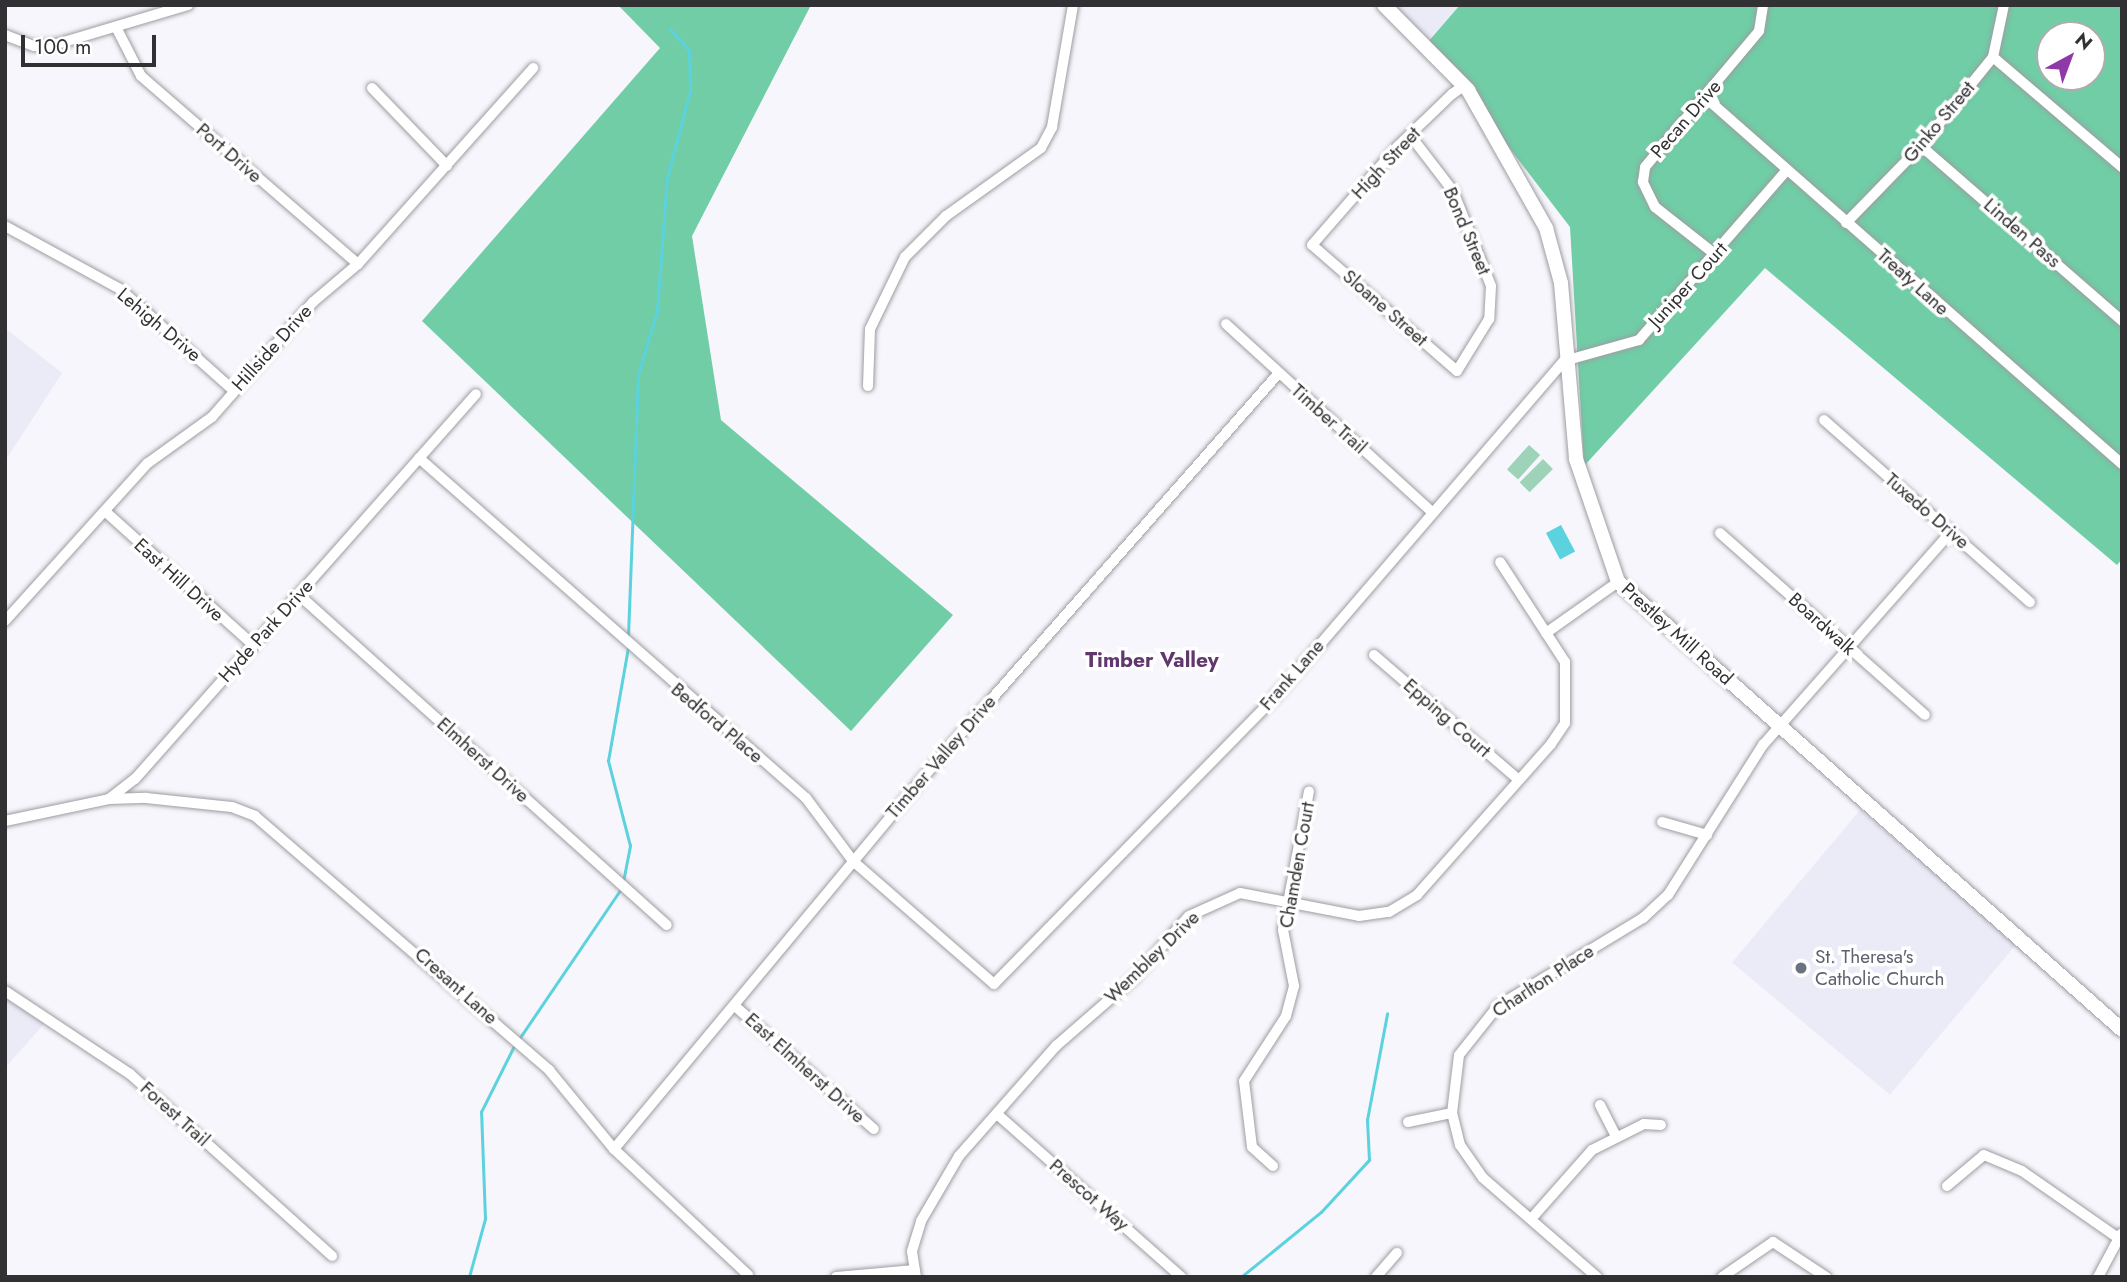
<!DOCTYPE html>
<style>
body{margin:0}
#map{position:relative;width:2127px;height:1282px;overflow:hidden;background:#f6f6fc;font-family:Jost,sans-serif}
div>[style]{position:absolute}
.built>*{inset:0;background:#ebeaf7;transform-origin:0 0}
.green>*{inset:0;background:#9ed3ba;transform-origin:0 0}
.forest>*{inset:0;background:#70cda5}
.water>*{inset:0;background:#5bd2dd;transform-origin:0 0}
.stream>*{height:2.5px;margin:-1.25px;padding:0 1.25px;transform-origin:1.25px;border-radius:1.25px;background:#5bd2dd}
.roads{filter:drop-shadow(0 0 2px #9d9da2) drop-shadow(0 0 2px #9d9da2)}
.street>*{height:10px;margin:-5px;padding:0 5px;transform-origin:5px;border-radius:5px;background:#fff}
.secondary>*{height:14px;margin:-7px;padding:0 7px;transform-origin:7px;border-radius:7px;background:#fff}
.dots>*{width:19px;height:19px;translate:-50% -50%;box-sizing:border-box;border:4px solid #fff;border-radius:50%}
span{translate:-50% -50%;white-space:nowrap;text-align:center;line-height:1.15;-webkit-text-stroke:7px #fff;paint-order:stroke}
.street-label{font-size:19px;color:#313133}
.worship-label{font-size:19px;color:#5b616d}
.left{translate:0 -50%;text-align:left}
.neighbourhood-label{font-size:21px;color:#61376e;font-weight:700}
.frame{position:absolute;inset:0;border:7px solid #313133;pointer-events:none}
.north{position:absolute;left:2036px;top:21px;width:70px;height:70px;box-sizing:border-box;background:#fff;border:2px solid #adadad;border-radius:50%;rotate:41deg;font-size:19px;font-weight:700;line-height:28px;text-align:center;color:#313133}
.north::after{content:'';display:block;margin:auto;width:24px;height:32px;background:#8e39a7;clip-path:polygon(50% 0,100% 100%,50% 72%,0 100%)}
.scale{position:absolute;left:21px;top:35px;width:135px;height:32px;box-sizing:border-box;border:4px solid #313133;border-top:0;padding-left:9px;font-size:21px;line-height:24px;white-space:nowrap;color:#313133;-webkit-text-stroke:5px #fff;paint-order:stroke}
</style>
<div id="map">
<div class="built">
<i style="clip-path:polygon(1393px 5px,1460px 5px,1428px 42px)"></i>
<i style="clip-path:polygon(5px 328px,62px 373px,5px 461px)"></i>
<i style="left:1860px;top:810px;width:206px;height:199px;rotate:40deg"></i>
<i style="clip-path:polygon(5px 991px,51px 1016px,5px 1068px)"></i>
</div>
<div class="green">
<i style="left:1529px;top:445px;width:15px;height:33px;rotate:42deg"></i>
<i style="left:1543px;top:459px;width:14px;height:33px;rotate:45deg"></i>
</div>
<div class="forest">
<i style="clip-path:polygon(618px 5px,811px 5px,692px 236px,721px 420px,953px 615px,851px 731px,422px 321px,660px 48px)"></i>
<i style="clip-path:polygon(evenodd,1460px 5px,2122px 5px,2122px 559px,2117px 565px,1765px 268px,1584px 466px,1570px 227px,1428px 42px,1460px 5px,2050px 35px,2092px 35px,2092px 77px,2050px 77px,2050px 35px)"></i>
</div>
<div class="water">
<i style="left:1561px;top:525px;width:30px;height:17px;rotate:62deg"></i>
</div>
<div class="stream">
<i style="left:628px;top:636px;width:261px;rotate:-87.8deg"></i>
<i style="left:638px;top:375px;width:67px;rotate:-73.5deg"></i>
<i style="left:657px;top:311px;width:133px;rotate:-85.7deg"></i>
<i style="left:667px;top:178px;width:90px;rotate:-75.2deg"></i>
<i style="left:690px;top:91px;width:40px;rotate:-91.4deg"></i>
<i style="left:689px;top:51px;width:29px;rotate:-131deg"></i>
<i style="left:623px;top:882px;width:37px;rotate:-79deg"></i>
<i style="left:630px;top:846px;width:88px;rotate:-104.5deg"></i>
<i style="left:608px;top:761px;width:116px;rotate:-80deg"></i>
<i style="left:519px;top:1039px;width:181px;rotate:-55.8deg"></i>
<i style="left:469px;top:1277px;width:60px;rotate:-74.6deg"></i>
<i style="left:485px;top:1219px;width:107px;rotate:-92.1deg"></i>
<i style="left:481px;top:1112px;width:76px;rotate:-63.4deg"></i>
<i style="left:1241px;top:1277px;width:103px;rotate:-39.1deg"></i>
<i style="left:1321px;top:1212px;width:71px;rotate:-47.3deg"></i>
<i style="left:1369px;top:1160px;width:40px;rotate:-92.9deg"></i>
<i style="left:1367px;top:1120px;width:108px;rotate:-79.3deg"></i>
</div>
<div class="roads">
<div class="street">
<i style="left:117px;top:29px;width:53px;rotate:62.9deg"></i>
<i style="left:141px;top:76px;width:287px;rotate:40.9deg"></i>
<i style="left:5px;top:35px;width:31px;rotate:21deg"></i>
<i style="left:34px;top:46px;width:23px;rotate:-5deg"></i>
<i style="left:57px;top:44px;width:137px;rotate:-16.6deg"></i>
<i style="left:1993px;top:57px;width:170px;rotate:40.5deg"></i>
<i style="left:372px;top:88px;width:108px;rotate:46.1deg"></i>
<i style="left:1706px;top:98px;width:554px;rotate:41.34deg"></i>
<i style="left:1410px;top:135px;width:71px;rotate:52.5deg"></i>
<i style="left:1453px;top:191px;width:102px;rotate:68.2deg"></i>
<i style="left:1491px;top:286px;width:33px;rotate:93deg"></i>
<i style="left:1489px;top:319px;width:61px;rotate:121.6deg"></i>
<i style="left:1457px;top:371px;width:192px;rotate:-139deg"></i>
<i style="left:1312px;top:245px;width:131px;rotate:-49deg"></i>
<i style="left:1398px;top:146px;width:75px;rotate:-43.9deg"></i>
<i style="left:1452px;top:94px;width:14px;rotate:-34deg"></i>
<i style="left:1921px;top:146px;width:267px;rotate:41deg"></i>
<i style="left:1846px;top:223px;width:107px;rotate:-45.8deg"></i>
<i style="left:1921px;top:146px;width:114px;rotate:-51deg"></i>
<i style="left:1993px;top:57px;width:53px;rotate:-78.1deg"></i>
<i style="left:5px;top:226px;width:131px;rotate:28.7deg"></i>
<i style="left:120px;top:289px;width:153px;rotate:41.8deg"></i>
<i style="left:1716px;top:255px;width:78px;rotate:-141.8deg"></i>
<i style="left:1655px;top:207px;width:28px;rotate:-116deg"></i>
<i style="left:1643px;top:182px;width:15px;rotate:-82deg"></i>
<i style="left:1645px;top:167px;width:177px;rotate:-50deg"></i>
<i style="left:1759px;top:31px;width:26px;rotate:-81deg"></i>
<i style="left:1226px;top:324px;width:280px;rotate:42.4deg"></i>
<i style="left:868px;top:386px;width:57px;rotate:-88deg"></i>
<i style="left:870px;top:329px;width:80px;rotate:-64.1deg"></i>
<i style="left:905px;top:257px;width:58px;rotate:-45deg"></i>
<i style="left:946px;top:216px;width:117px;rotate:-35.6deg"></i>
<i style="left:1041px;top:148px;width:24px;rotate:-62deg"></i>
<i style="left:1052px;top:127px;width:124px;rotate:-80.2deg"></i>
<i style="left:1824px;top:420px;width:275px;rotate:41.5deg"></i>
<i style="left:419px;top:458px;width:515px;rotate:41.3deg"></i>
<i style="left:806px;top:798px;width:79px;rotate:53.3deg"></i>
<i style="left:853px;top:861px;width:187px;rotate:41.1deg"></i>
<i style="left:994px;top:984px;width:400px;rotate:-45.6deg"></i>
<i style="left:1274px;top:698px;width:445px;rotate:-49.3deg"></i>
<i style="left:1564px;top:361px;width:78px;rotate:-15.6deg"></i>
<i style="left:1639px;top:340px;width:225px;rotate:-49deg"></i>
<i style="left:107px;top:513px;width:197px;rotate:42.1deg"></i>
<i style="left:1720px;top:533px;width:274px;rotate:41.6deg"></i>
<i style="left:299px;top:595px;width:494px;rotate:41.9deg"></i>
<i style="left:5px;top:621px;width:213px;rotate:-47.9deg"></i>
<i style="left:148px;top:463px;width:79px;rotate:-35.7deg"></i>
<i style="left:212px;top:417px;width:153px;rotate:-48.7deg"></i>
<i style="left:313px;top:302px;width:59px;rotate:-40.2deg"></i>
<i style="left:358px;top:264px;width:263px;rotate:-48.2deg"></i>
<i style="left:1546px;top:633px;width:88px;rotate:-35.3deg"></i>
<i style="left:1374px;top:655px;width:191px;rotate:40.8deg"></i>
<i style="left:109px;top:799px;width:33px;rotate:-38deg"></i>
<i style="left:135px;top:779px;width:514px;rotate:-48.47deg"></i>
<i style="left:5px;top:821px;width:106px;rotate:-11.9deg"></i>
<i style="left:109px;top:799px;width:37px;rotate:-2deg"></i>
<i style="left:146px;top:798px;width:86px;rotate:6deg"></i>
<i style="left:232px;top:807px;width:25px;rotate:21deg"></i>
<i style="left:255px;top:816px;width:389px;rotate:40.8deg"></i>
<i style="left:549px;top:1070px;width:102px;rotate:50.6deg"></i>
<i style="left:614px;top:1149px;width:184px;rotate:43.2deg"></i>
<i style="left:1662px;top:822px;width:47px;rotate:16.1deg"></i>
<i style="left:5px;top:991px;width:150px;rotate:33.6deg"></i>
<i style="left:130px;top:1074px;width:272px;rotate:42deg"></i>
<i style="left:736px;top:1007px;width:184px;rotate:41.5deg"></i>
<i style="left:1600px;top:1105px;width:34px;rotate:63deg"></i>
<i style="left:997px;top:1114px;width:246px;rotate:41.5deg"></i>
<i style="left:1408px;top:1122px;width:45px;rotate:-11.6deg"></i>
<i style="left:614px;top:1149px;width:505px;rotate:-50.22deg"></i>
<i style="left:937px;top:761px;width:517px;rotate:-48.61deg"></i>
<i style="left:1273px;top:1166px;width:28px;rotate:-138deg"></i>
<i style="left:1252px;top:1147px;width:66px;rotate:-96.9deg"></i>
<i style="left:1244px;top:1081px;width:77px;rotate:-57.1deg"></i>
<i style="left:1286px;top:1016px;width:31px;rotate:-75deg"></i>
<i style="left:1294px;top:986px;width:57px;rotate:-101.1deg"></i>
<i style="left:1283px;top:930px;width:141px;rotate:-79.4deg"></i>
<i style="left:1947px;top:1186px;width:48px;rotate:-40deg"></i>
<i style="left:1984px;top:1155px;width:41px;rotate:22.8deg"></i>
<i style="left:2022px;top:1171px;width:117px;rotate:34.9deg"></i>
<i style="left:1531px;top:1219px;width:92px;rotate:-48.5deg"></i>
<i style="left:1592px;top:1150px;width:58px;rotate:-26.6deg"></i>
<i style="left:1644px;top:1124px;width:17px;rotate:3deg"></i>
<i style="left:836px;top:1277px;width:79px;rotate:-5.1deg"></i>
<i style="left:916px;top:1277px;width:26px;rotate:-99deg"></i>
<i style="left:912px;top:1251px;width:31px;rotate:-73deg"></i>
<i style="left:921px;top:1221px;width:75px;rotate:-59.7deg"></i>
<i style="left:959px;top:1156px;width:147px;rotate:-48.6deg"></i>
<i style="left:1056px;top:1046px;width:102px;rotate:-41deg"></i>
<i style="left:1133px;top:979px;width:84px;rotate:-48.4deg"></i>
<i style="left:1189px;top:916px;width:56px;rotate:-24.3deg"></i>
<i style="left:1240px;top:893px;width:121px;rotate:10.9deg"></i>
<i style="left:1359px;top:916px;width:30px;rotate:-8deg"></i>
<i style="left:1389px;top:912px;width:33px;rotate:-31deg"></i>
<i style="left:1417px;top:895px;width:202px;rotate:-48.4deg"></i>
<i style="left:1551px;top:744px;width:25px;rotate:-56deg"></i>
<i style="left:1565px;top:723px;width:61px;rotate:-90deg"></i>
<i style="left:1565px;top:662px;width:119px;rotate:-123deg"></i>
<i style="left:1376px;top:1277px;width:32px;rotate:-49deg"></i>
<i style="left:1597px;top:1277px;width:151px;rotate:-139deg"></i>
<i style="left:1483px;top:1178px;width:40px;rotate:-124.9deg"></i>
<i style="left:1460px;top:1145px;width:33px;rotate:-104deg"></i>
<i style="left:1452px;top:1113px;width:58px;rotate:-83.1deg"></i>
<i style="left:1459px;top:1055px;width:63px;rotate:-51.5deg"></i>
<i style="left:1498px;top:1006px;width:170px;rotate:-31.3deg"></i>
<i style="left:1643px;top:918px;width:34px;rotate:-43deg"></i>
<i style="left:1668px;top:895px;width:178px;rotate:-57.7deg"></i>
<i style="left:1763px;top:745px;width:284px;rotate:-48.6deg"></i>
<i style="left:1722px;top:1277px;width:62px;rotate:-34.5deg"></i>
<i style="left:1773px;top:1242px;width:64px;rotate:33.4deg"></i>
<i style="left:2098px;top:1277px;width:49px;rotate:-61.9deg"></i>
</div>
<div class="secondary">
<i style="left:1384px;top:5px;width:120px;rotate:45.3deg"></i>
<i style="left:1468px;top:90px;width:159px;rotate:60.5deg"></i>
<i style="left:1546px;top:228px;width:57px;rotate:74.7deg"></i>
<i style="left:1561px;top:283px;width:177px;rotate:85.1deg"></i>
<i style="left:1576px;top:459px;width:130px;rotate:71.1deg"></i>
<i style="left:1618px;top:582px;width:674px;rotate:41.63deg"></i>
</div>
</div>
<div class="dots">
<i style="left:1801px;top:968px;background:#6b7280"></i>
</div>
<div class="street-label">
<span style="left:1686px;top:119px;rotate:-49deg">Pecan Drive</span>
<span style="left:1939px;top:122px;rotate:-50deg">Ginko Street</span>
<span style="left:229px;top:153px;rotate:41deg">Port Drive</span>
<span style="left:1386px;top:163px;rotate:-47deg">High Street</span>
<span style="left:1467px;top:231px;rotate:67deg">Bond Street</span>
<span style="left:2022px;top:233px;rotate:41deg">Linden Pass</span>
<span style="left:1913px;top:282px;rotate:42deg">Treaty Lane</span>
<span style="left:1688px;top:285px;rotate:-48deg">Juniper Court</span>
<span style="left:1385px;top:308px;rotate:41deg">Sloane Street</span>
<span style="left:159px;top:325px;rotate:40deg">Lehigh Drive</span>
<span style="left:272px;top:348px;rotate:-48deg">Hillside Drive</span>
<span style="left:1329px;top:419px;rotate:42deg">Timber Trail</span>
<span style="left:1927px;top:511px;rotate:41deg">Tuxedo Drive</span>
<span style="left:179px;top:580px;rotate:42deg">East Hill Drive</span>
<span style="left:1822px;top:624px;rotate:42deg">Boardwalk</span>
<span style="left:266px;top:631px;rotate:-48deg">Hyde Park Drive</span>
<span style="left:1677px;top:634px;rotate:42deg">Prestley Mill Road</span>
<span style="left:1292px;top:675px;rotate:-49deg">Frank Lane</span>
<span style="left:1447px;top:718px;rotate:41deg">Epping Court</span>
<span style="left:717px;top:723px;rotate:40deg">Bedford Place</span>
<span style="left:941px;top:757px;rotate:-49deg">Timber Valley Drive</span>
<span style="left:483px;top:760px;rotate:42deg">Elmherst Drive</span>
<span style="left:1297px;top:865px;rotate:-80deg">Chamden Court</span>
<span style="left:1152px;top:957px;rotate:-44deg">Wembley Drive</span>
<span style="left:1543px;top:981px;rotate:-33deg">Charlton Place</span>
<span style="left:456px;top:986px;rotate:42deg">Cresant Lane</span>
<span style="left:805px;top:1068px;rotate:42deg">East Elmherst Drive</span>
<span style="left:175px;top:1114px;rotate:42deg">Forest Trail</span>
<span style="left:1089px;top:1195px;rotate:41deg">Prescot Way</span>
</div>
<div class="worship-label">
<span class="left" style="left:1815px;top:968px">St. Theresa's<br>Catholic Church</span>
</div>
<div class="neighbourhood-label">
<span style="left:1152px;top:660px">Timber Valley</span>
</div>
<div class="frame"></div>
<div class="north">N</div>
<div class="scale">100 m</div>
</div>
